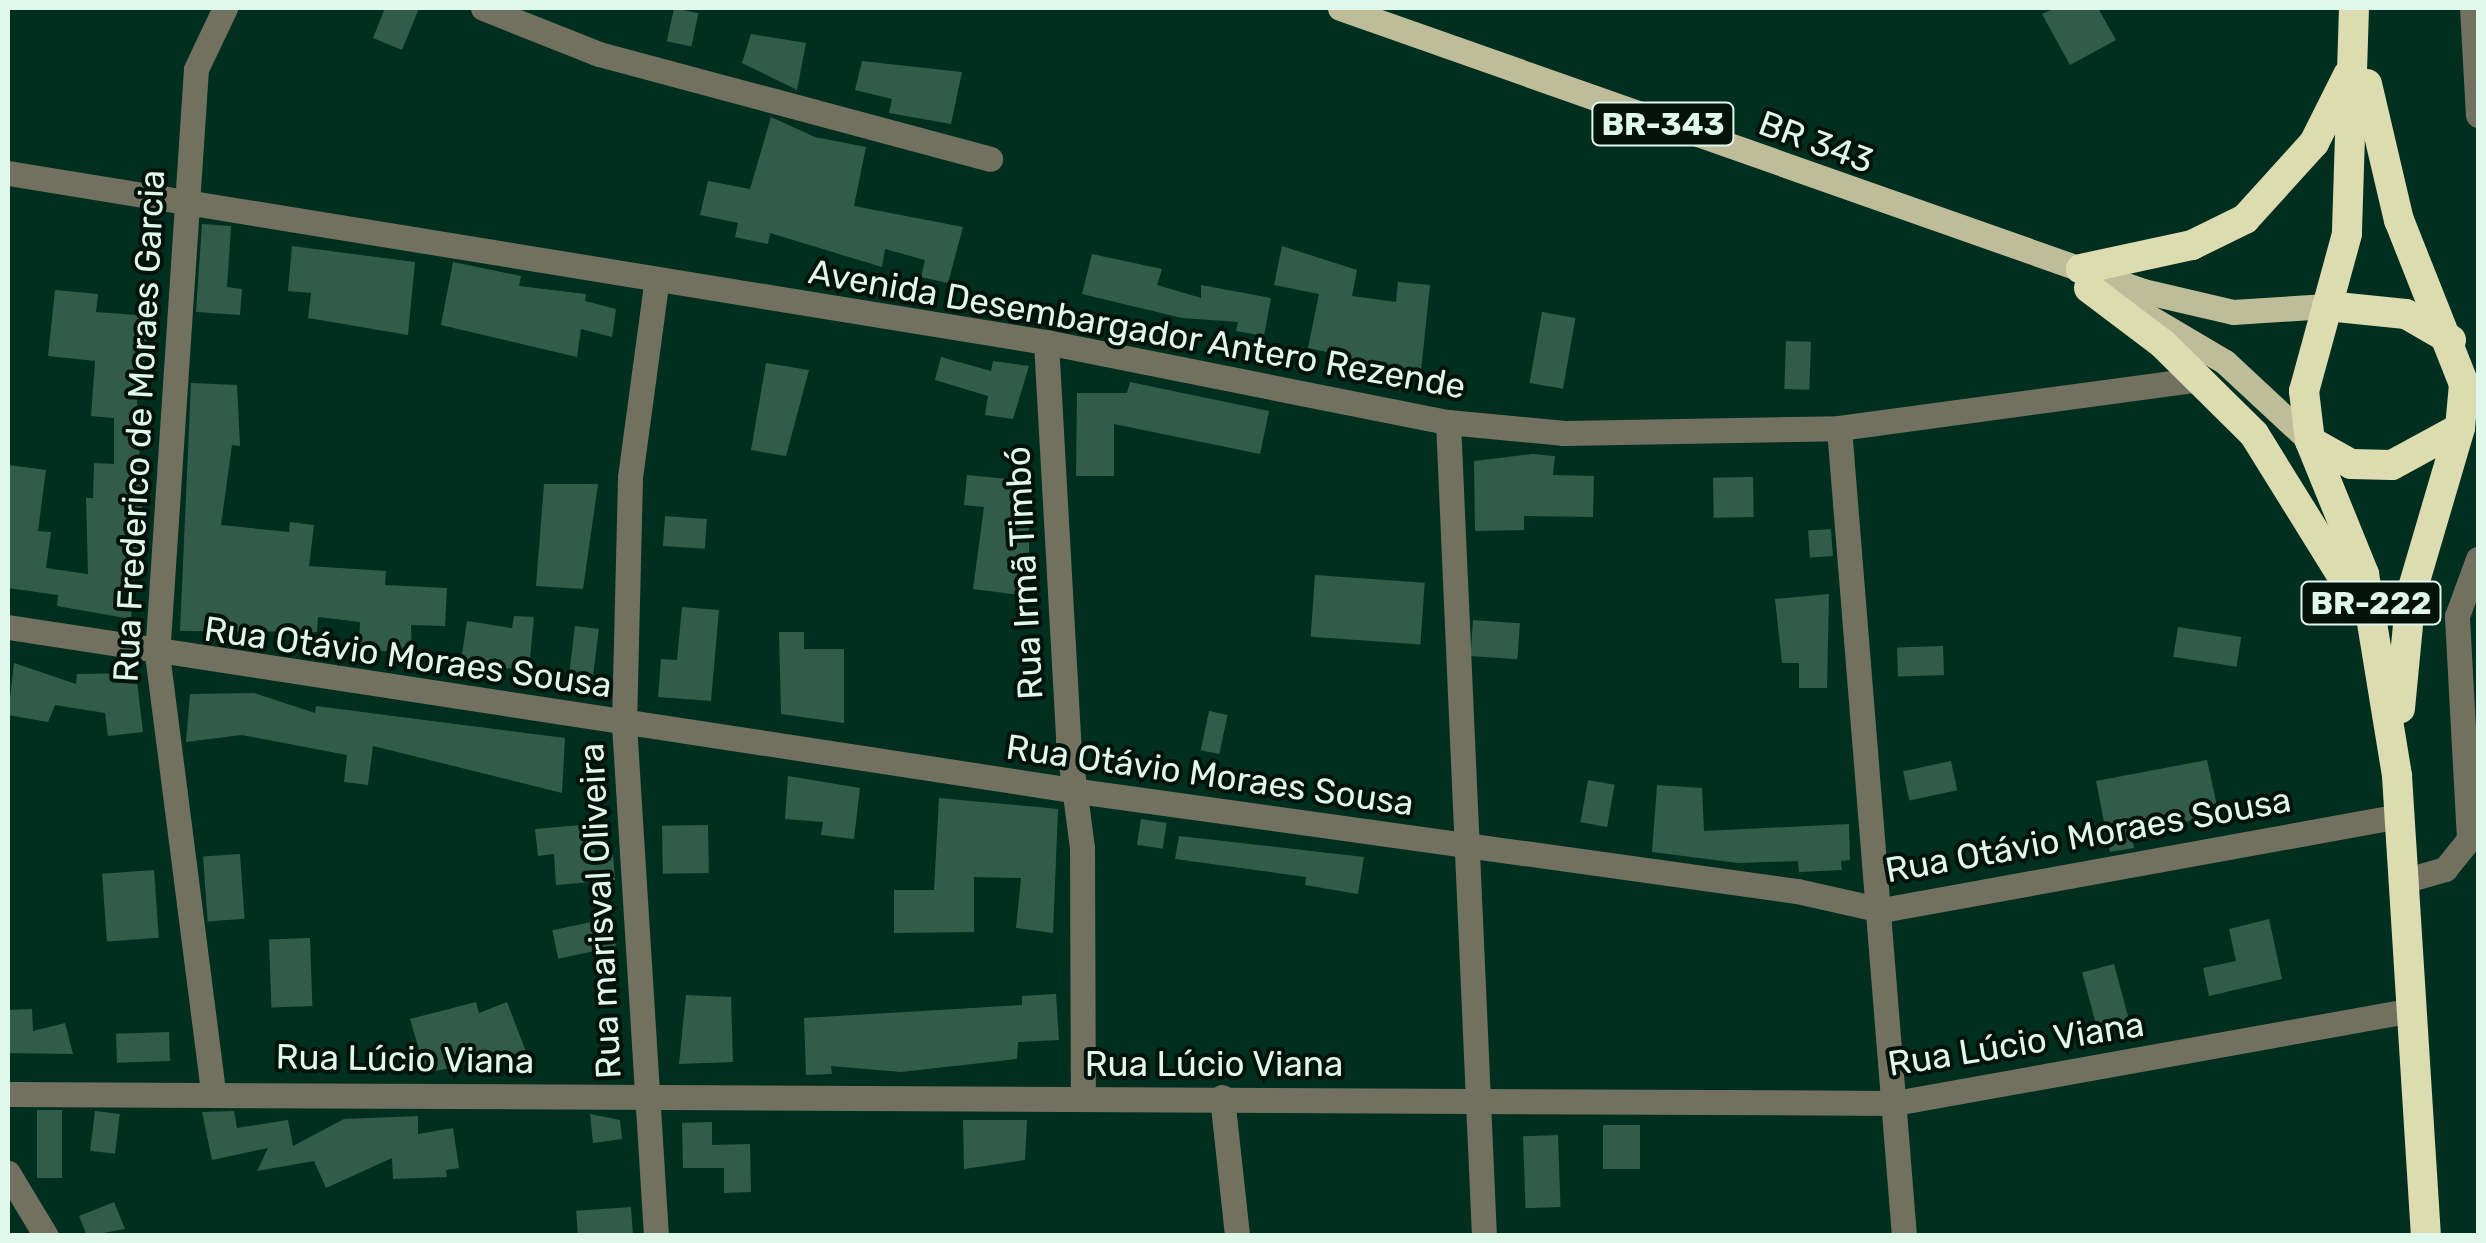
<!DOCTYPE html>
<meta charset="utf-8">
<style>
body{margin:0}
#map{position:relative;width:2486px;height:1243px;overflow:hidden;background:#002f1f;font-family:Rubik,sans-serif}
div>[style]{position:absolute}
.building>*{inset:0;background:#325c4a;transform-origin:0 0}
.minor>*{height:25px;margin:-12.5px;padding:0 12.5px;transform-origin:12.5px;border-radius:12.5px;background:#727160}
.major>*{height:25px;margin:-12.5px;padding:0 12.5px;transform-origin:12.5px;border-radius:12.5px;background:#bfbd99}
.highway>*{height:30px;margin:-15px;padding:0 15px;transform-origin:15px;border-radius:15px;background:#dddbb0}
span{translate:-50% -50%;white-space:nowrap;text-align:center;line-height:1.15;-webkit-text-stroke:8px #03130c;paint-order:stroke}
.shield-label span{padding:2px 8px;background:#03130c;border:2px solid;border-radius:8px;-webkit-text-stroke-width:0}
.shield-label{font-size:32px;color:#e0f7ec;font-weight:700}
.street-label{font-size:35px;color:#e0f7ec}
.frame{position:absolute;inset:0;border:10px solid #e0f7ec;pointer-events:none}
</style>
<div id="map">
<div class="building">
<i style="clip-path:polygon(385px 8px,419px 8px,402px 50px,373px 38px)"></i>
<i style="left:674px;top:8px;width:25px;height:34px;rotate:12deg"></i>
<i style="clip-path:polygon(2055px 8px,2098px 8px,2116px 40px,2070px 65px,2042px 14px)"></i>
<i style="clip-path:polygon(751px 34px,806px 43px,797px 90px,742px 63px)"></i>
<i style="clip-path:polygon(862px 61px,962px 72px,951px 124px,889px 113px,892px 99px,855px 90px)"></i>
<i style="clip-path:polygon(771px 117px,815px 137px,866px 147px,854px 206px,963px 227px,948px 283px,921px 277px,925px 260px,885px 249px,882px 267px,770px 233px,768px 244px,735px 237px,738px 223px,700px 215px,708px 181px,750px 189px)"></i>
<i style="clip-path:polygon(202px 224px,231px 226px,227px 287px,242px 289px,240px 315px,196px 312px)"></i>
<i style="clip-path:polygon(292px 246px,415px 262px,408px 335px,308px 318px,311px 293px,288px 291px)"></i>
<i style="clip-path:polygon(1282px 246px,1357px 270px,1352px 296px,1396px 302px,1398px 282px,1430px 285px,1421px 371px,1349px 364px,1350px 357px,1308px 348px,1319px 294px,1274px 285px)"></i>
<i style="clip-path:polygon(1092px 254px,1162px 269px,1157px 285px,1201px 298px,1201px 285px,1271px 298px,1264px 336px,1236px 331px,1238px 322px,1182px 318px,1082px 294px)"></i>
<i style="clip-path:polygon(453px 262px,521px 276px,519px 286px,586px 294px,585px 301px,616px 309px,612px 337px,581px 329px,577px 357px,441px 325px)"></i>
<i style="clip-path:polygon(55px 290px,98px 294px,96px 312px,149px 316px,143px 378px,136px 378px,142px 506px,131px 619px,57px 606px,58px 595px,8px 588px,8px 465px,46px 470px,38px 531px,51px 532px,46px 568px,88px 574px,86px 498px,93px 498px,94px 463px,114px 464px,114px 418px,91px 416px,95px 361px,48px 356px)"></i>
<i style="left:1542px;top:312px;width:34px;height:72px;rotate:10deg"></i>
<i style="left:1786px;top:341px;width:25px;height:48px;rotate:2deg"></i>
<i style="clip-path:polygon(941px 357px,991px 371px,993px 361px,1029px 366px,1013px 419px,985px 415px,988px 396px,935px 380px)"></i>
<i style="clip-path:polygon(766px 363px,809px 370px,786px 456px,751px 450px)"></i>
<i style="clip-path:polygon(1130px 382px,1269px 411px,1260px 454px,1114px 424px,1114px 476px,1076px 476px,1077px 393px,1127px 393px)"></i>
<i style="clip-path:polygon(191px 383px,237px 385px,240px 446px,232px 445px,221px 525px,289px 532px,290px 522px,314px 525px,309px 566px,386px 571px,385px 585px,447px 588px,445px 626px,411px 625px,412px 664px,388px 665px,388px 651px,359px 650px,360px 622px,318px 617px,317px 632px,180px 631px)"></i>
<i style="clip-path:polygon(1533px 454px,1555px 456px,1553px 475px,1594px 476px,1593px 517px,1524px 516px,1524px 530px,1475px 531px,1474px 461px)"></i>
<i style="clip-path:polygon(967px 475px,1029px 481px,1029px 596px,973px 589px,984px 507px,964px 505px)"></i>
<i style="left:1753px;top:477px;width:40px;height:40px;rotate:89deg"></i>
<i style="clip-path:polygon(544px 484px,598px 484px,583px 589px,536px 586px)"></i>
<i style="left:665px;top:516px;width:42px;height:30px;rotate:4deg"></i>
<i style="left:1831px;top:529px;width:27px;height:23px;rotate:86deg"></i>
<i style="left:1315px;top:575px;width:110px;height:62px;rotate:4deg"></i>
<i style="clip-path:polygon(1829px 594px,1827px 688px,1799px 688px,1799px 663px,1782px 663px,1775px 599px)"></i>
<i style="clip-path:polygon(682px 607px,719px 610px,711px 701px,658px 697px,661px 659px,677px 660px)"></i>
<i style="clip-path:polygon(514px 616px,534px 617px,529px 669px,460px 667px,467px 621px,512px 628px)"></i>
<i style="left:1473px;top:620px;width:47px;height:36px;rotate:4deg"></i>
<i style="left:575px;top:626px;width:24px;height:54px;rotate:7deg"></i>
<i style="left:2178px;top:627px;width:64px;height:30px;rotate:9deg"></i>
<i style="clip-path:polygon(779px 632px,804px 632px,804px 649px,844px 649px,844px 723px,781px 714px)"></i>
<i style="left:1943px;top:646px;width:29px;height:46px;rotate:88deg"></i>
<i style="clip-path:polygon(14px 663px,76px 684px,77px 674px,136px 673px,143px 732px,108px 736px,105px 713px,55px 705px,48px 722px,8px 715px)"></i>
<i style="clip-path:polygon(254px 693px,315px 713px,316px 706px,565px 738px,562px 793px,373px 746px,368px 785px,344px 782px,347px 755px,242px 735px,186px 742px,190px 694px)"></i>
<i style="left:1209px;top:711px;width:19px;height:40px;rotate:12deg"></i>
<i style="clip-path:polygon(2207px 760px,2219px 815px,2131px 834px,2134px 848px,2110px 852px,2096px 781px)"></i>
<i style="left:1951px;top:761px;width:30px;height:49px;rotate:78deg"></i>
<i style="clip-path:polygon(788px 776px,860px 788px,854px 839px,821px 835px,823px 822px,785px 819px)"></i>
<i style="left:1588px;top:780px;width:27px;height:43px;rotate:10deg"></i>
<i style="clip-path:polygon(1657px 785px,1702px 788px,1704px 831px,1849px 824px,1850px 860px,1841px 861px,1842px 870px,1799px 872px,1798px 861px,1738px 863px,1652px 852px)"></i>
<i style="clip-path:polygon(939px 798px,1058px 809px,1053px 933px,1016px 928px,1021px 878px,974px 877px,974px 932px,894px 933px,894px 890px,934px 890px)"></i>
<i style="left:1141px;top:819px;width:26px;height:26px;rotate:9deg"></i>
<i style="clip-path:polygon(592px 824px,595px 855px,613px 854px,615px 880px,556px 885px,554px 854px,538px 856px,535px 829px)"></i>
<i style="left:708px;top:825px;width:48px;height:46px;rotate:89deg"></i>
<i style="clip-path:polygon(1179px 836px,1364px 857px,1358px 894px,1305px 885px,1306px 877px,1175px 859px)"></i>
<i style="left:240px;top:854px;width:65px;height:37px;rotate:86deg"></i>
<i style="left:154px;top:870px;width:68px;height:52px;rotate:86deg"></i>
<i style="left:610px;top:918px;width:29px;height:59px;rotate:78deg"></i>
<i style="clip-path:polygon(2269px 919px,2282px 979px,2209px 996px,2203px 968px,2236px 961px,2229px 929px)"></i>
<i style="left:310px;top:938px;width:68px;height:41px;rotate:88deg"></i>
<i style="left:2114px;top:964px;width:60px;height:33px;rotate:75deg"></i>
<i style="clip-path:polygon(1056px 994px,1059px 1040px,1018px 1042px,1017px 1059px,901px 1072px,831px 1066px,832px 1074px,806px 1075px,804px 1018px,1022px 1005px,1022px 996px)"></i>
<i style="clip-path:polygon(686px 995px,731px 997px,733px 1062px,679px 1064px)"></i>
<i style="clip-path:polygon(476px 1002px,479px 1013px,507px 1002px,526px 1052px,426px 1073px,410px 1019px)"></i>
<i style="clip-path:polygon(32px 1009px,33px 1031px,65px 1023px,73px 1054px,8px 1053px,8px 1010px)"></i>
<i style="left:169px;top:1032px;width:29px;height:53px;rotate:88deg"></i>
<i style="left:37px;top:1110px;width:25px;height:68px"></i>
<i style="left:95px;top:1111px;width:25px;height:40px;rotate:7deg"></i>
<i style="clip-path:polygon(234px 1111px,237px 1128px,288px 1120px,293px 1146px,344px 1119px,418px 1116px,418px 1134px,453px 1128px,459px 1168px,446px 1170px,447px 1177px,393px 1179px,392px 1158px,326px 1188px,314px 1161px,257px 1171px,268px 1148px,212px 1160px,202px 1112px)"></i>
<i style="clip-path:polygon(590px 1114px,620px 1120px,622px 1139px,593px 1143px)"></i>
<i style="clip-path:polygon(963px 1120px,1027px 1120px,1025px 1160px,964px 1169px)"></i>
<i style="clip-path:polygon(712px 1122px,712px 1145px,750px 1144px,751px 1192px,724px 1193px,724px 1168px,683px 1168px,682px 1123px)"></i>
<i style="left:1603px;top:1125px;width:37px;height:44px"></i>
<i style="left:1558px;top:1135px;width:72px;height:35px;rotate:88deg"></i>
<i style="clip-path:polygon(114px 1202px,125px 1229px,87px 1236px,79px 1216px)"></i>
<i style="left:631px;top:1207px;width:29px;height:55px;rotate:86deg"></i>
</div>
<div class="minor">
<i style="left:483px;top:8px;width:125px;rotate:21.6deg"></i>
<i style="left:599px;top:54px;width:405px;rotate:15deg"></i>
<i style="left:2472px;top:8px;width:107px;rotate:86.8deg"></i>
<i style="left:8px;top:173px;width:1052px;rotate:9.25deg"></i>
<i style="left:1046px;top:342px;width:410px;rotate:11.3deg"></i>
<i style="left:1448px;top:422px;width:117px;rotate:5.4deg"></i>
<i style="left:1564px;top:433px;width:275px;rotate:-1deg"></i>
<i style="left:1839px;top:428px;width:366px;rotate:-7.7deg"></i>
<i style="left:1046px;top:342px;width:399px;rotate:86.8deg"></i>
<i style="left:1068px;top:740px;width:109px;rotate:82.6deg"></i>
<i style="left:1082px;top:848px;width:251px;rotate:89.8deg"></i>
<i style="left:1448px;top:422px;width:815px;rotate:87.47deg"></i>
<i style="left:1839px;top:428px;width:811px;rotate:85.4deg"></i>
<i style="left:8px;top:627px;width:1082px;rotate:8.71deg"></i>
<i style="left:1078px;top:791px;width:726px;rotate:7.92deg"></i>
<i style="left:1797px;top:891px;width:87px;rotate:12.6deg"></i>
<i style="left:1882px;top:910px;width:526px;rotate:-10.29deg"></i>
<i style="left:2403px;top:881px;width:44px;rotate:-15.9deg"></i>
<i style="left:2445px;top:869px;width:38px;rotate:-51deg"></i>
<i style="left:2469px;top:839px;width:223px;rotate:-93.1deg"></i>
<i style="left:2457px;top:616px;width:61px;rotate:-69.8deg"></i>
<i style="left:213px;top:1091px;width:439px;rotate:-97.3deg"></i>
<i style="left:157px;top:656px;width:588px;rotate:-86.2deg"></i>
<i style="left:196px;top:69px;width:68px;rotate:-64.6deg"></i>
<i style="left:8px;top:1094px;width:1887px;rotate:0.27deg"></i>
<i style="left:1895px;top:1103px;width:526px;rotate:-10.18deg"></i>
<i style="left:1222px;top:1097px;width:140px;rotate:83.8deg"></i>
<i style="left:8px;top:1173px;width:74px;rotate:58.9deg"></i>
<i style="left:656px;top:1236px;width:513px;rotate:-93.58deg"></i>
<i style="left:624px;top:724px;width:247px;rotate:-88.6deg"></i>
<i style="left:630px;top:477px;width:195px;rotate:-82.3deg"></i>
</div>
<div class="major">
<i style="left:1340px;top:8px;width:851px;rotate:19.41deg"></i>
<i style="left:2143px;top:291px;width:92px;rotate:13.1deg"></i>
<i style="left:2233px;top:312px;width:94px;rotate:-3.7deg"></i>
<i style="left:2127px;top:304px;width:114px;rotate:30.6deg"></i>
<i style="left:2225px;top:362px;width:116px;rotate:42.9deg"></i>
</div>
<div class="highway">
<i style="left:2354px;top:8px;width:226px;rotate:91.8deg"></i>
<i style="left:2347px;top:234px;width:163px;rotate:105.3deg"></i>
<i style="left:2304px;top:391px;width:50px;rotate:83.2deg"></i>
<i style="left:2310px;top:441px;width:144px;rotate:67.9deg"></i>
<i style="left:2364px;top:574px;width:205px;rotate:80.7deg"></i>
<i style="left:2397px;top:776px;width:461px;rotate:86.4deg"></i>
<i style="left:2367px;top:84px;width:140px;rotate:76.8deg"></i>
<i style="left:2399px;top:220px;width:176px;rotate:68.4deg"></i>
<i style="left:2464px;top:384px;width:44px;rotate:95.2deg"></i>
<i style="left:2460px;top:428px;width:173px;rotate:106.4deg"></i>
<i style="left:2411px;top:594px;width:115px;rotate:95.5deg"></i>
<i style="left:2081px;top:269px;width:114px;rotate:-12.2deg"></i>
<i style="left:2192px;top:245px;width:59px;rotate:-26.1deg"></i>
<i style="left:2245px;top:219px;width:103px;rotate:-47.8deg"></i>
<i style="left:2314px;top:143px;width:76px;rotate:-63.4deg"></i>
<i style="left:2089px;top:288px;width:93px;rotate:37.1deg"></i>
<i style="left:2163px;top:344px;width:128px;rotate:44.7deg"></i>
<i style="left:2254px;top:434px;width:201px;rotate:58.2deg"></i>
<i style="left:2327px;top:306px;width:79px;rotate:5.8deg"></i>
<i style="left:2406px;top:314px;width:52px;rotate:30deg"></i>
<i style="left:2310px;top:441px;width:47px;rotate:29.3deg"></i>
<i style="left:2351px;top:464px;width:41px;rotate:1.4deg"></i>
<i style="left:2392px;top:465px;width:77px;rotate:-28.6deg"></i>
</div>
<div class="shield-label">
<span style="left:1663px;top:124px">BR-343</span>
<span style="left:2371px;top:603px">BR-222</span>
</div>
<div class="street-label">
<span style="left:1816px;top:142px;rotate:20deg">BR 343</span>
<span style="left:1137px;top:329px;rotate:10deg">Avenida Desembargador Antero Rezende</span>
<span style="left:139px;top:426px;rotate:-87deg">Rua Frederico de Moraes Garcia</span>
<span style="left:1024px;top:573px;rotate:-93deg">Rua Irmã Timbó</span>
<span style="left:408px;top:657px;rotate:8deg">Rua Otávio Moraes Sousa</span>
<span style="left:1210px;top:775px;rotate:8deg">Rua Otávio Moraes Sousa</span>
<span style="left:2088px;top:835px;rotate:-10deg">Rua Otávio Moraes Sousa</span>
<span style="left:600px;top:911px;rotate:-93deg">Rua marisval Oliveira</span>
<span style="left:2016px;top:1044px;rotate:-9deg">Rua Lúcio Viana</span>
<span style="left:405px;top:1059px;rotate:1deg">Rua Lúcio Viana</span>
<span style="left:1214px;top:1064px">Rua Lúcio Viana</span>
</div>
<div class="frame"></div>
</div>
